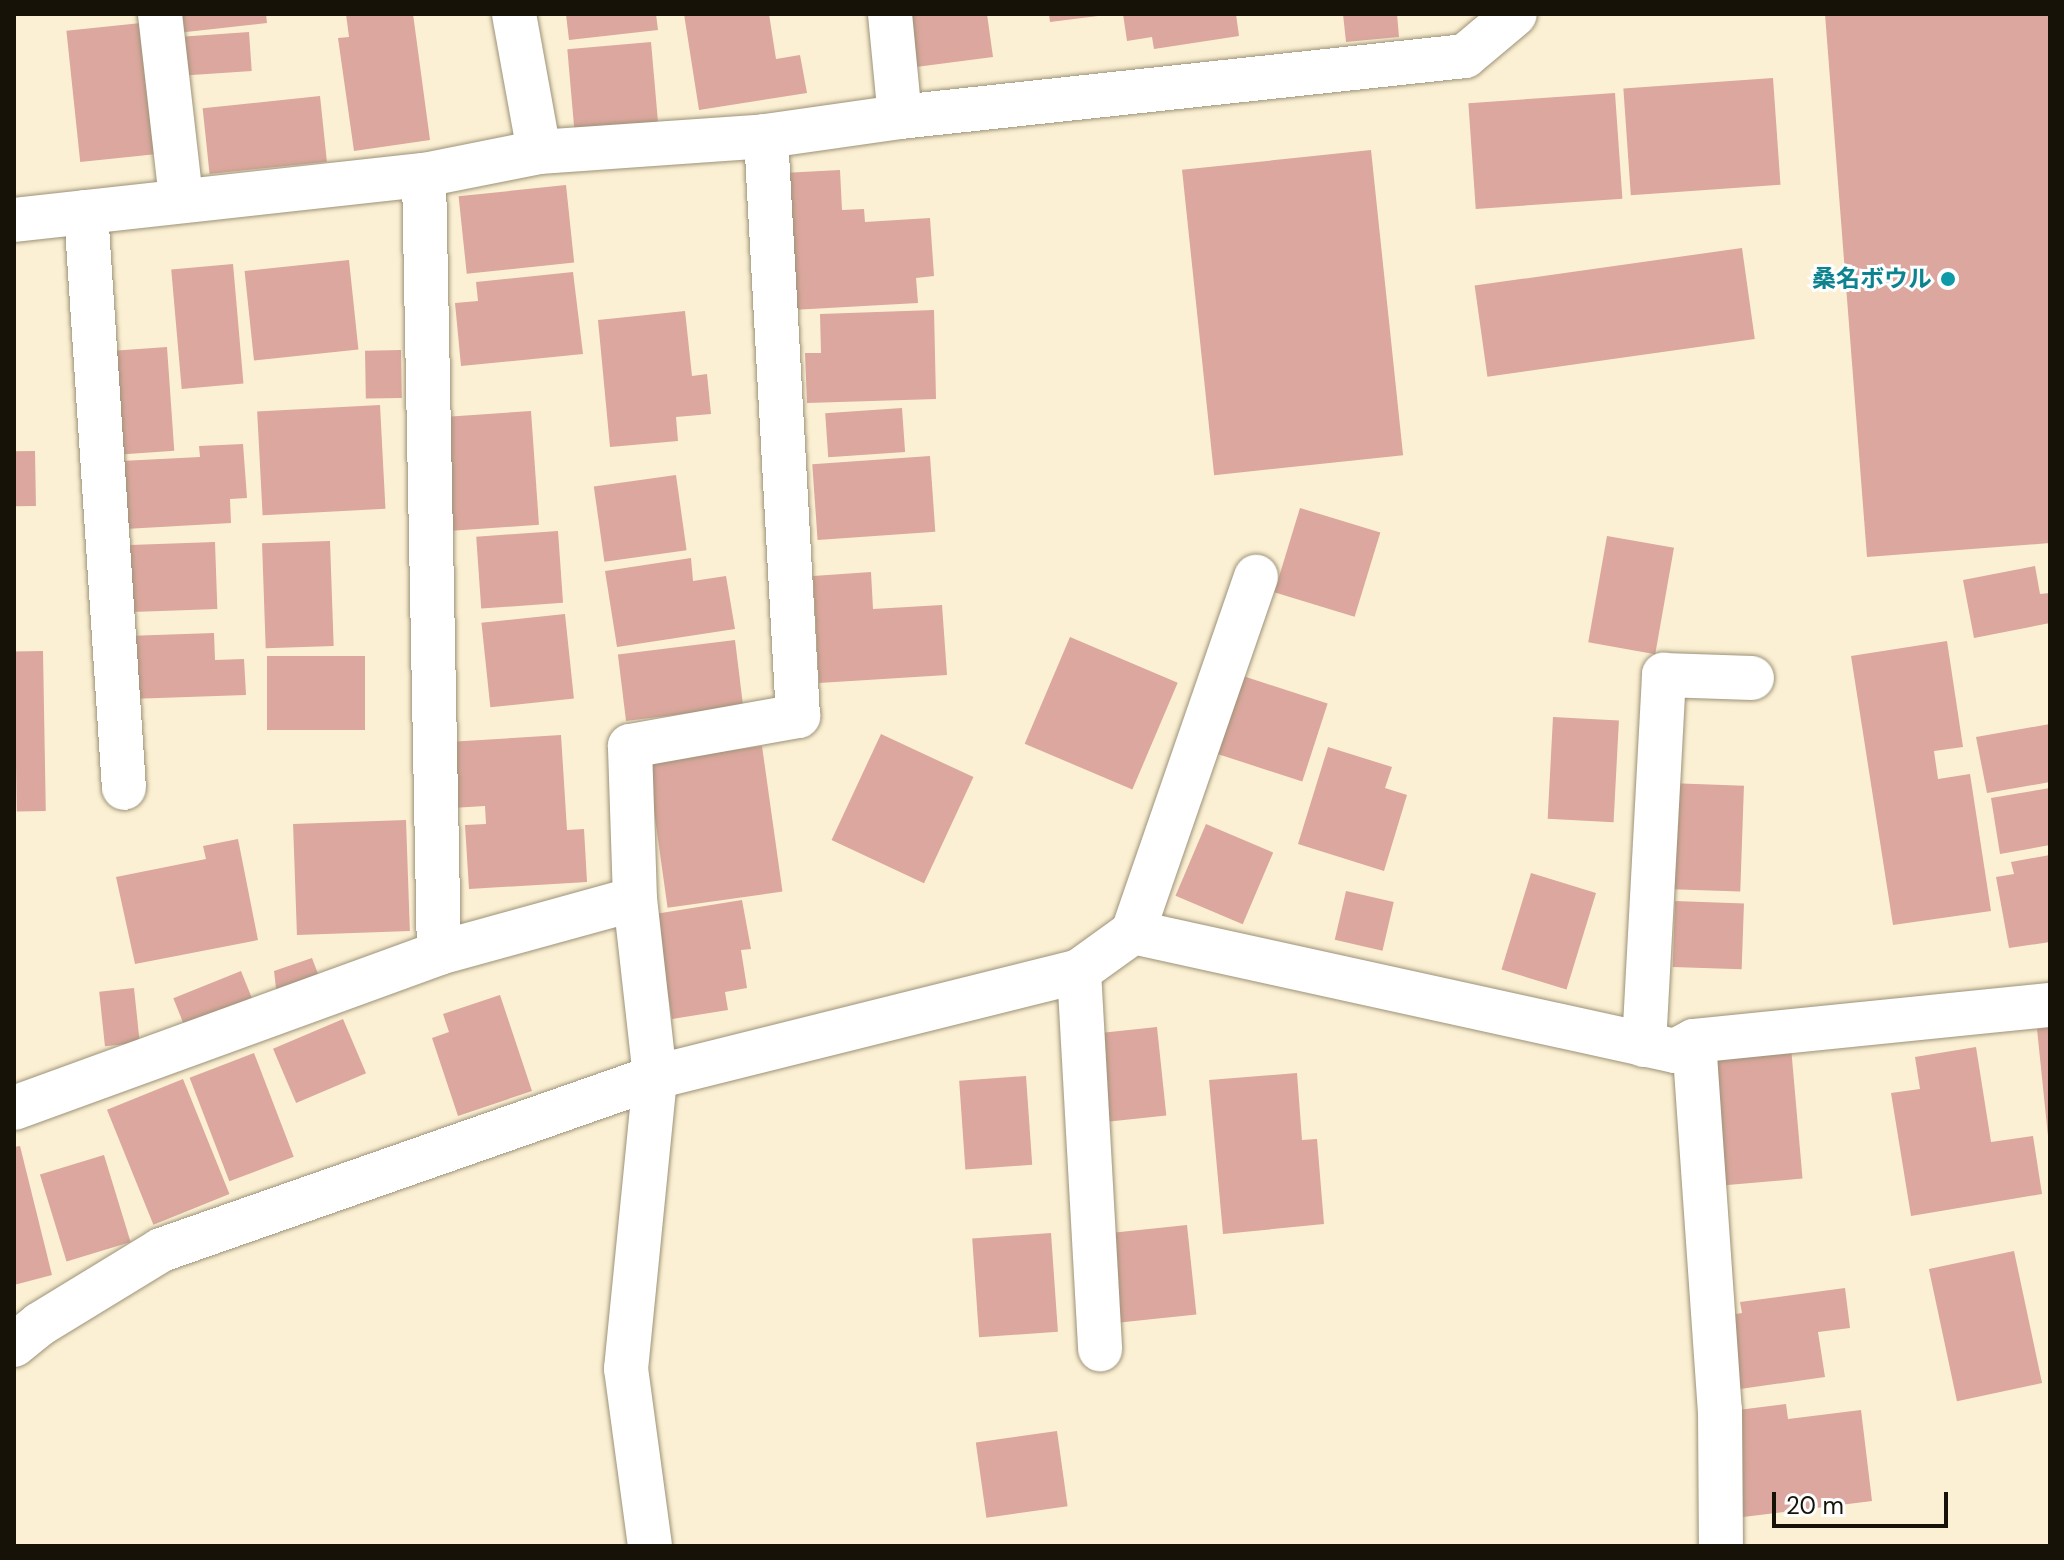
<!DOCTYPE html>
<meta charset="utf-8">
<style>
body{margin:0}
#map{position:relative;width:2064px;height:1560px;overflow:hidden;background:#fbf0d3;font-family:"DM Sans","Noto Sans JP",sans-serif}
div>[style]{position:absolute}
.building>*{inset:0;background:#dba79e;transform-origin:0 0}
.roads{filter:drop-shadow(0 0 2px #9d9278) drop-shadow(0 0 2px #9d9278)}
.minor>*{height:44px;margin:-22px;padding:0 22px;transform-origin:22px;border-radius:22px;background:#fff}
.dots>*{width:22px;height:22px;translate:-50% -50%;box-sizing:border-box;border:4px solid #fefefe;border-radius:50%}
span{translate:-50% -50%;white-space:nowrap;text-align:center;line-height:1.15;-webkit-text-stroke:6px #fefefe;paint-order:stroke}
.culture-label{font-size:24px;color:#0d838f;font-weight:700}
.right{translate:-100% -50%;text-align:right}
.frame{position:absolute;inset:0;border:16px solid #161208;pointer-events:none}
.scale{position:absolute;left:1772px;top:1492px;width:176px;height:36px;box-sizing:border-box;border:4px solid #161208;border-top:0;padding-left:10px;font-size:24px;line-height:28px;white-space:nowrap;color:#161208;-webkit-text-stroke:6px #fefefe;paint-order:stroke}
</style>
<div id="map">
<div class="building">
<i style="clip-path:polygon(175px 14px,266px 14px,267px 23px,177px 33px)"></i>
<i style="clip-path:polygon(346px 14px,413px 14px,430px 140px,354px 151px,338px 38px,349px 37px)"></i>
<i style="clip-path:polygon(566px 14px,656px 14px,658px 30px,569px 40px)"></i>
<i style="clip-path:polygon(684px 14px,769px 14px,776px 59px,800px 55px,807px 93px,699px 110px)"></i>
<i style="clip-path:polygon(909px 14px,987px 14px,993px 57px,916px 67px)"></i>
<i style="clip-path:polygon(1049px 14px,1098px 14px,1098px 16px,1050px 22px)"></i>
<i style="clip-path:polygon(1123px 14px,1236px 14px,1239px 36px,1154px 49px,1152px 37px,1127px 41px)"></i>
<i style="clip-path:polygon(1343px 14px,1397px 14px,1399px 37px,1346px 42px)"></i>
<i style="clip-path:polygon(1825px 14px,2050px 14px,2050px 543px,1867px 557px)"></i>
<i style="left:141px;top:23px;width:132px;height:75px;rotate:84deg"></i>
<i style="left:249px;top:32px;width:39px;height:71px;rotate:86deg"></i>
<i style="left:651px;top:42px;width:85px;height:84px;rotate:85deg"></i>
<i style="left:1773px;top:78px;width:107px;height:150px;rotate:86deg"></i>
<i style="left:1615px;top:93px;width:106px;height:147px;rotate:86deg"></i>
<i style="left:320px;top:96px;width:66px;height:118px;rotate:84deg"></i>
<i style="left:1371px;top:150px;width:307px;height:190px;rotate:84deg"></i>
<i style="clip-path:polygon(840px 170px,842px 210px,864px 209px,865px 222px,930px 218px,934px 276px,916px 278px,918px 303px,792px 310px,783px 173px)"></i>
<i style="left:566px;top:185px;width:78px;height:108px;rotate:84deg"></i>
<i style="left:1742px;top:248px;width:92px;height:270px;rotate:82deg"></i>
<i style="left:349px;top:260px;width:90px;height:105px;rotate:84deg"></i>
<i style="left:233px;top:264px;width:120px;height:62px;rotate:85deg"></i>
<i style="clip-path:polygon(573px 272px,583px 354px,461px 366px,455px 303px,478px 301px,476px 282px)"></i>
<i style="clip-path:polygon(934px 310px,936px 399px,807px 403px,805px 353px,821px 353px,820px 314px)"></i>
<i style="clip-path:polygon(685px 311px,692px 376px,707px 374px,711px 414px,676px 417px,678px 441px,610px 447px,598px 320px)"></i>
<i style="left:167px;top:347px;width:104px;height:57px;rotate:86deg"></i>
<i style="left:401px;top:350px;width:48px;height:36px;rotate:89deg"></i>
<i style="left:380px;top:405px;width:104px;height:123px;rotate:87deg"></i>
<i style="left:902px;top:408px;width:44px;height:77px;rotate:86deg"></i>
<i style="left:531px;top:411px;width:114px;height:91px;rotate:86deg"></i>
<i style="clip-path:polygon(243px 444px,247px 498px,230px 499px,231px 523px,125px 529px,121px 461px,200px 457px,199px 446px)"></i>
<i style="left:35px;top:451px;width:55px;height:21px;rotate:89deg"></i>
<i style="left:930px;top:456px;width:76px;height:118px;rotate:86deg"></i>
<i style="left:676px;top:475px;width:76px;height:83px;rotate:82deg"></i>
<i style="left:1300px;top:508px;width:84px;height:88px;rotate:17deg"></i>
<i style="left:558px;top:531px;width:72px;height:82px;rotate:86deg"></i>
<i style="left:1607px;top:536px;width:68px;height:108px;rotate:10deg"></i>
<i style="left:330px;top:541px;width:105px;height:68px;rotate:88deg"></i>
<i style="left:215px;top:542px;width:67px;height:92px;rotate:88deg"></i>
<i style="clip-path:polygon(691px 558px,693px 581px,726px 576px,735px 629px,617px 647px,605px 571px)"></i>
<i style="clip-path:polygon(2035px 566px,2040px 594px,2050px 593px,2050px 623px,1974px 638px,1963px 580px)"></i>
<i style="clip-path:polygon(871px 572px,873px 609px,942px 605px,947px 675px,819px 683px,813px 576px)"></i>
<i style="left:565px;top:614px;width:85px;height:84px;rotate:84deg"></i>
<i style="clip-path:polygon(214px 633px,215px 660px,244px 659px,246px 695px,129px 699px,127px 636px)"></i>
<i style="left:1070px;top:637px;width:117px;height:116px;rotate:23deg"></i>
<i style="left:735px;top:640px;width:67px;height:118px;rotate:83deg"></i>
<i style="clip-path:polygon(1947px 641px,1963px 747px,1934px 751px,1938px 779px,1970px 774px,1991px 911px,1893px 925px,1851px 656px)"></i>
<i style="left:43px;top:651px;width:160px;height:29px;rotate:89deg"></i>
<i style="left:267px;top:656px;width:98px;height:74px"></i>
<i style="left:1243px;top:676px;width:89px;height:82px;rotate:18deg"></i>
<i style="left:1553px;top:717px;width:66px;height:102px;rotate:3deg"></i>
<i style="clip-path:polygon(2050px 724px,2050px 782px,1987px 793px,1976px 737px)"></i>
<i style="left:881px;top:734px;width:102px;height:117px;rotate:25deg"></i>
<i style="clip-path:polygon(561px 735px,567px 830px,584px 829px,587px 882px,469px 889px,465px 825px,486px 824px,485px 806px,452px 808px,448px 742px)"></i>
<i style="left:762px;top:746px;width:147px;height:116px;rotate:82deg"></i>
<i style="clip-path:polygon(1328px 747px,1392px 767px,1385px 788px,1407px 795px,1384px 871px,1298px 844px)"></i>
<i style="left:1668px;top:783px;width:76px;height:106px;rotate:2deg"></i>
<i style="clip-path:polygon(2050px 788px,2050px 845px,2000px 854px,1991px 798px)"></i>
<i style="left:406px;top:820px;width:111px;height:113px;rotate:88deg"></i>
<i style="left:1206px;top:824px;width:73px;height:78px;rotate:23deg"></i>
<i style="clip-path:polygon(238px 839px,258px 940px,135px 964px,116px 877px,206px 859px,203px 846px)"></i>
<i style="clip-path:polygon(2050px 855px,2050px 942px,2009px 948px,1996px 877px,2014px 874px,2011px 862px)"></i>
<i style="left:1531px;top:873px;width:68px;height:101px;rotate:17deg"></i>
<i style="left:1346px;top:891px;width:49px;height:50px;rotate:13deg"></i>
<i style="clip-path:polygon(742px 900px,751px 949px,741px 950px,747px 988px,725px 992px,728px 1010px,672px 1019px,655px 914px)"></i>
<i style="left:1675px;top:901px;width:69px;height:66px;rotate:2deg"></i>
<i style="clip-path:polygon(312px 958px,320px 979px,277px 997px,274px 971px)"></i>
<i style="left:241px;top:971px;width:32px;height:73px;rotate:68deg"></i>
<i style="left:134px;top:988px;width:55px;height:35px;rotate:84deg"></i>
<i style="clip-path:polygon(500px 995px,532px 1091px,458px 1116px,432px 1038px,449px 1032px,443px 1014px)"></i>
<i style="left:343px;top:1019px;width:59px;height:76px;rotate:67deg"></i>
<i style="left:1157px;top:1027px;width:89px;height:64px;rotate:84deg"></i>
<i style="clip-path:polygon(2050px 1027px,2050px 1136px,2048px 1136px,2037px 1029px)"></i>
<i style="left:1791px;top:1047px;width:132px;height:87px;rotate:85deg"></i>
<i style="clip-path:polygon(1976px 1047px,1991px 1142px,2033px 1136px,2042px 1194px,1911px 1216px,1891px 1093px,1920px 1089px,1915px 1057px)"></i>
<i style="left:254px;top:1053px;width:111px;height:69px;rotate:69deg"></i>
<i style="clip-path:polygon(1297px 1073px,1302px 1140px,1317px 1139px,1324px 1224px,1223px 1234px,1209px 1080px)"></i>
<i style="left:1026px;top:1076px;width:89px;height:67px;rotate:86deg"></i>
<i style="left:183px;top:1079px;width:124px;height:82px;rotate:68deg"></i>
<i style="clip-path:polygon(20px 1146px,52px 1275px,14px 1285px,14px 1147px)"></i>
<i style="left:104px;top:1155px;width:91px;height:67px;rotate:73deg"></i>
<i style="left:1187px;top:1225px;width:90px;height:77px;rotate:84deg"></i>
<i style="left:1051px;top:1233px;width:99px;height:79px;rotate:86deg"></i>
<i style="left:2014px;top:1251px;width:135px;height:87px;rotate:78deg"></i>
<i style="clip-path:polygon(1845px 1288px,1850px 1328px,1818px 1332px,1825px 1377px,1733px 1390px,1723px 1316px,1742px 1313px,1740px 1302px)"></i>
<i style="clip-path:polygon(1786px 1404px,1788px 1419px,1861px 1410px,1872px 1501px,1743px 1517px,1730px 1411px)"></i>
<i style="left:1057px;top:1431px;width:76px;height:82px;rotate:82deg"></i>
</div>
<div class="roads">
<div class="minor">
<i style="left:160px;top:14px;width:186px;rotate:83.5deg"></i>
<i style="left:514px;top:14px;width:140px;rotate:79.7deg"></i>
<i style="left:890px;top:14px;width:103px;rotate:84.5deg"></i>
<i style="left:424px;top:175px;width:778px;rotate:88.9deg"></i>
<i style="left:86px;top:212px;width:577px;rotate:86.23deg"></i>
<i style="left:14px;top:220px;width:412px;rotate:-6.3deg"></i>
<i style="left:424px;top:175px;width:117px;rotate:-11.3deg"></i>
<i style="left:539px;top:152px;width:228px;rotate:-4deg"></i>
<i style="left:766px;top:136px;width:135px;rotate:-8.1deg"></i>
<i style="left:900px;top:117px;width:568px;rotate:-6.16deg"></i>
<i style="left:1465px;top:56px;width:65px;rotate:-40deg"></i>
<i style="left:1133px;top:932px;width:376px;rotate:-70.9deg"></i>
<i style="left:1079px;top:971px;width:379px;rotate:86.8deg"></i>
<i style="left:1694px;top:1041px;width:370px;rotate:86deg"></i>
<i style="left:1720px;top:1410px;width:136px;rotate:89.6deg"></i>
<i style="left:1644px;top:1045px;width:371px;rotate:-86.9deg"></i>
<i style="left:1664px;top:675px;width:88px;rotate:2deg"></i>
<i style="left:14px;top:1108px;width:452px;rotate:-20deg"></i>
<i style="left:439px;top:953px;width:203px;rotate:-15.4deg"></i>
<i style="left:14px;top:1345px;width:33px;rotate:-39deg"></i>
<i style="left:40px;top:1324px;width:142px;rotate:-31.4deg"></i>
<i style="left:161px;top:1250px;width:523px;rotate:-19.3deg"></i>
<i style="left:655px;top:1077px;width:437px;rotate:-14deg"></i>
<i style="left:1079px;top:971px;width:67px;rotate:-35.8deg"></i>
<i style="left:1133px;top:932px;width:555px;rotate:12.38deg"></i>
<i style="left:1675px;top:1051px;width:21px;rotate:-28deg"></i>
<i style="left:1694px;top:1041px;width:358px;rotate:-5.8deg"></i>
<i style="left:650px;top:1546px;width:179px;rotate:-97.7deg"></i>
<i style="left:626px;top:1369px;width:293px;rotate:-84.3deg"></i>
<i style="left:655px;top:1077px;width:179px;rotate:-96.4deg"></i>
<i style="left:635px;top:899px;width:153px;rotate:-91.9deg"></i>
<i style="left:630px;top:746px;width:171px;rotate:-10.1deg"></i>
<i style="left:798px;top:716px;width:581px;rotate:-93.16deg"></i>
</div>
</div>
<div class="dots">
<i style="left:1948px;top:279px;background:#0f9aa8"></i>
</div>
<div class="culture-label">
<span class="right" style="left:1932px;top:279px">桑名ボウル</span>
</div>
<div class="frame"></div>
<div class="scale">20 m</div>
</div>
